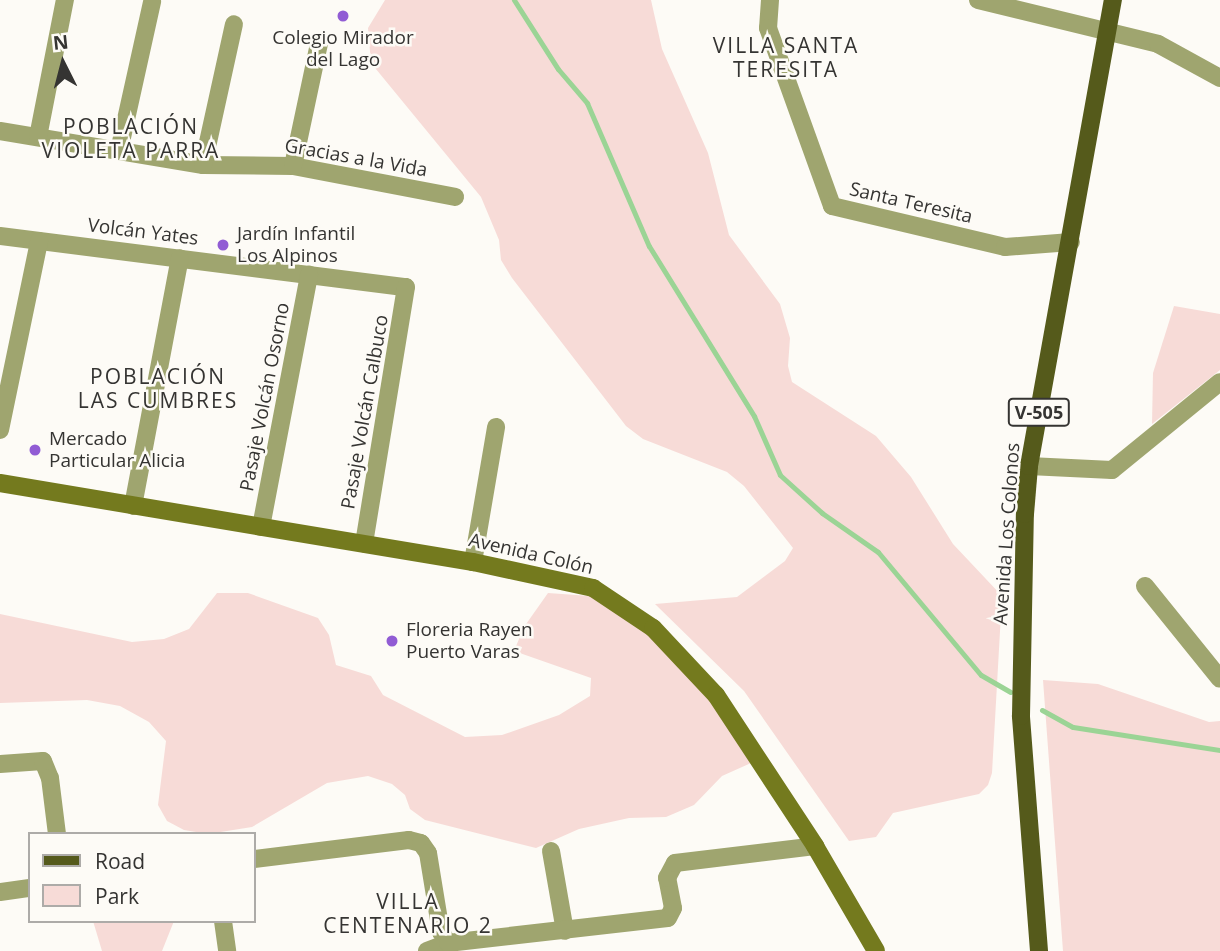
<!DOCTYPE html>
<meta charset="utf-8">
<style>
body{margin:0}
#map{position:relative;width:1220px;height:951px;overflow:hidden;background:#fdfbf6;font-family:"Open Sans",sans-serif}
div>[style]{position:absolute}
.green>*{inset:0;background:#f7dbd7}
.stream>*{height:5px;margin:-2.5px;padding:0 2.5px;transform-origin:2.5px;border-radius:2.5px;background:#9bd495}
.minor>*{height:18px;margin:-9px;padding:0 9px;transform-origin:9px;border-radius:9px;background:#9fa56f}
.secondary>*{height:18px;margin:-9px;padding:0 9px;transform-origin:9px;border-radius:9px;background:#747a1e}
.primary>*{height:18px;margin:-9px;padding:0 9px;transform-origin:9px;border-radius:9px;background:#555a1b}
.dots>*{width:19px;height:19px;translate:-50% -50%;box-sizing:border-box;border:4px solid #fdfbf6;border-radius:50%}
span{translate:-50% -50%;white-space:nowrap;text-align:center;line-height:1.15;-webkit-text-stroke:5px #fdfbf6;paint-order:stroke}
.shield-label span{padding:2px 5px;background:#fdfbf6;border:2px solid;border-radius:5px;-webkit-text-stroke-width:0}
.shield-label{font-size:18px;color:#353432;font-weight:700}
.poi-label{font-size:19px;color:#353432}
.left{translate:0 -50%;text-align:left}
.street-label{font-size:19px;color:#353432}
.neighbourhood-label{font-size:21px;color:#353432;letter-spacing:2px}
.legend{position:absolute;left:28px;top:832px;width:228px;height:91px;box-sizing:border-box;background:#fdfbf6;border:2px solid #adaba8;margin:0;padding:9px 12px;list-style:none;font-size:21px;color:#353432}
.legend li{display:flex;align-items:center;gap:14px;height:35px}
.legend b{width:35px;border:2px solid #adaba8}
.north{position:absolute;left:28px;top:28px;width:70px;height:70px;-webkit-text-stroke:5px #fdfbf6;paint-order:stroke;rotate:354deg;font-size:19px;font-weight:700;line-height:28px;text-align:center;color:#353432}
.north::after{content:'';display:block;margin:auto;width:24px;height:32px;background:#353432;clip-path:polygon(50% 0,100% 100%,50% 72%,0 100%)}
</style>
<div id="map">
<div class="green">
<i style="clip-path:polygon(385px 0,651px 0,662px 49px,708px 153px,729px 235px,780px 304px,790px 338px,788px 366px,792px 382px,876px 436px,911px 477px,953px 544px,1002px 596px,992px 773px,988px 785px,979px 794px,893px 813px,876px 837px,849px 841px,744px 691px,655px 604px,737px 597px,785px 561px,793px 548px,744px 486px,727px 472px,643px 439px,626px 426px,512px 278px,501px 260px,499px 240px,481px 197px,371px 63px,368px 28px)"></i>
<i style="clip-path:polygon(1174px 306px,1220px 314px,1220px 370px,1152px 424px,1153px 373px)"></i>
<i style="clip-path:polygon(217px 593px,248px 593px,318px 618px,329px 635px,336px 665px,371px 676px,383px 695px,465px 737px,502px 735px,559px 715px,590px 696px,591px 678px,514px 651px,524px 627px,548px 593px,618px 598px,725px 709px,751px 763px,722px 776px,694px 805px,666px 817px,629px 818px,579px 829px,536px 848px,425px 820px,410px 809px,405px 795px,392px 784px,368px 776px,327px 783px,252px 827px,208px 834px,184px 830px,167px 821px,158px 805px,166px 741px,149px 722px,120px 706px,87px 700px,0 703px,0 614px,132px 642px,164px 639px,189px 629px)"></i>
<i style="clip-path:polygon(1043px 680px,1098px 684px,1209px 722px,1220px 721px,1220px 951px,1063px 951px)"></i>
<i style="clip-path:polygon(93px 921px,174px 921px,162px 951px,102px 951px)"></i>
</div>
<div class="stream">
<i style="left:514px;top:0;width:82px;rotate:57.5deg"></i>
<i style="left:558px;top:69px;width:45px;rotate:49.5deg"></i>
<i style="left:587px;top:103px;width:156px;rotate:66.6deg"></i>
<i style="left:649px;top:246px;width:200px;rotate:58.3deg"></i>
<i style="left:754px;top:416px;width:64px;rotate:66.2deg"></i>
<i style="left:780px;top:475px;width:57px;rotate:42.1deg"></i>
<i style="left:822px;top:513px;width:68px;rotate:34.9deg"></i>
<i style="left:878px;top:552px;width:160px;rotate:50.1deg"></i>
<i style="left:981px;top:675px;width:34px;rotate:30deg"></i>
<i style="left:1042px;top:710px;width:35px;rotate:29deg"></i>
<i style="left:1073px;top:727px;width:149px;rotate:8.9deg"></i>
</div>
<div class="minor">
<i style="left:770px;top:0;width:28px;rotate:94deg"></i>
<i style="left:768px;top:28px;width:189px;rotate:70.2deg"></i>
<i style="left:832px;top:206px;width:178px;rotate:13.3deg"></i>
<i style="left:1005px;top:247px;width:66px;rotate:-4.3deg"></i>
<i style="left:978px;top:0;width:185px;rotate:13.7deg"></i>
<i style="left:1158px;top:44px;width:71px;rotate:28.7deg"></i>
<i style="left:0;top:131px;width:206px;rotate:9.5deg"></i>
<i style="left:203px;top:165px;width:90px;rotate:0.6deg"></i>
<i style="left:293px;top:166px;width:165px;rotate:10.8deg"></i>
<i style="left:38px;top:137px;width:140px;rotate:-78.9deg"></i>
<i style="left:119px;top:151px;width:153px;rotate:-77.5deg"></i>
<i style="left:203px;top:165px;width:144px;rotate:-77.6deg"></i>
<i style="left:293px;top:166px;width:125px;rotate:-78deg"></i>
<i style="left:0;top:236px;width:409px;rotate:7.2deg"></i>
<i style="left:406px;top:287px;width:260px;rotate:99.3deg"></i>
<i style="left:0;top:430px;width:193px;rotate:-78.3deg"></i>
<i style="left:1029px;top:466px;width:83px;rotate:2.8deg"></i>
<i style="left:1112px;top:470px;width:139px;rotate:-39.2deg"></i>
<i style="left:133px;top:506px;width:252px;rotate:-79.3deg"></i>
<i style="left:261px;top:527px;width:257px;rotate:-79.2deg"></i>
<i style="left:473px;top:562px;width:137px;rotate:-80.3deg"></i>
<i style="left:1145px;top:586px;width:119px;rotate:51.1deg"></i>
<i style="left:0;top:764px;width:43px;rotate:-4deg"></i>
<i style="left:43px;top:761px;width:18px;rotate:68deg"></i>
<i style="left:50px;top:778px;width:56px;rotate:82.9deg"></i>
<i style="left:551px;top:851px;width:81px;rotate:80.1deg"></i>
<i style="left:254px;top:859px;width:156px;rotate:-7deg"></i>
<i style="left:409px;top:840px;width:12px;rotate:14deg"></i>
<i style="left:421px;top:843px;width:12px;rotate:55deg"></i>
<i style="left:428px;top:853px;width:80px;rotate:80.7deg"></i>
<i style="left:441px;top:932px;width:13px;rotate:58deg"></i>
<i style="left:0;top:892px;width:30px;rotate:-8deg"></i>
<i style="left:223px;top:921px;width:30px;rotate:82deg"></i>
<i style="left:427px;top:951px;width:22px;rotate:-21deg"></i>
<i style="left:448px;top:943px;width:221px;rotate:-6.5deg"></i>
<i style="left:668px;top:918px;width:11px;rotate:-63deg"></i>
<i style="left:673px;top:908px;width:31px;rotate:-101deg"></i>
<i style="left:667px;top:878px;width:17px;rotate:-62deg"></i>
<i style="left:675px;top:863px;width:141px;rotate:-6.9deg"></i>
</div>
<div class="secondary">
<i style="left:0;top:483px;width:480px;rotate:9.5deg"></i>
<i style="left:473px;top:562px;width:123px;rotate:12.2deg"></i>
<i style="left:593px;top:588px;width:72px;rotate:33.7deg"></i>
<i style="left:653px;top:628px;width:92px;rotate:46.8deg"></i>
<i style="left:716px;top:695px;width:181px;rotate:56.7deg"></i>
<i style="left:815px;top:846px;width:121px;rotate:59.8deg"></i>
</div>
<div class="primary">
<i style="left:1039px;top:951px;width:236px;rotate:-94.4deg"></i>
<i style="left:1021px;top:716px;width:202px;rotate:-88.9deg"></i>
<i style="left:1025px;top:514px;width:48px;rotate:-85.2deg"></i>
<i style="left:1029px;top:466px;width:474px;rotate:-79.8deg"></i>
</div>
<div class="dots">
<i style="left:343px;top:16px;background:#915cd4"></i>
<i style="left:223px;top:245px;background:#915cd4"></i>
<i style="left:35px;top:450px;background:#915cd4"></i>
<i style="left:392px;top:641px;background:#915cd4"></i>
</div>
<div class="shield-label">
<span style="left:1039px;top:412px">V-505</span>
</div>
<div class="poi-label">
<span style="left:343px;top:49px">Colegio Mirador<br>del Lago</span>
<span class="left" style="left:237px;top:245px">Jardín Infantil<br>Los Alpinos</span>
<span class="left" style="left:49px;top:450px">Mercado<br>Particular Alicia</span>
<span class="left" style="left:406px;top:641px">Floreria Rayen<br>Puerto Varas</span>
</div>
<div class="street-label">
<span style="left:356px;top:158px;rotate:10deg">Gracias a la Vida</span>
<span style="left:911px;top:203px;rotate:13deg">Santa Teresita</span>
<span style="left:143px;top:232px;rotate:7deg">Volcán Yates</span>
<span style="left:265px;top:397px;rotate:-79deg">Pasaje Volcán Osorno</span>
<span style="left:365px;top:412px;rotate:-80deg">Pasaje Volcán Calbuco</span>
<span style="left:1007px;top:534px;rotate:-86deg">Avenida Los Colonos</span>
<span style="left:531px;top:554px;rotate:13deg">Avenida Colón</span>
</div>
<div class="neighbourhood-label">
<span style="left:786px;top:57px">VILLA SANTA<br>TERESITA</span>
<span style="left:131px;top:138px">POBLACIÓN<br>VIOLETA PARRA</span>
<span style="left:158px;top:388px">POBLACIÓN<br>LAS CUMBRES</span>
<span style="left:408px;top:913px">VILLA<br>CENTENARIO 2</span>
</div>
<ul class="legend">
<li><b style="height:9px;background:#555a1b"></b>Road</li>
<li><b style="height:19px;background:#f7dbd7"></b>Park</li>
</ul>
<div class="north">N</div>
</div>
